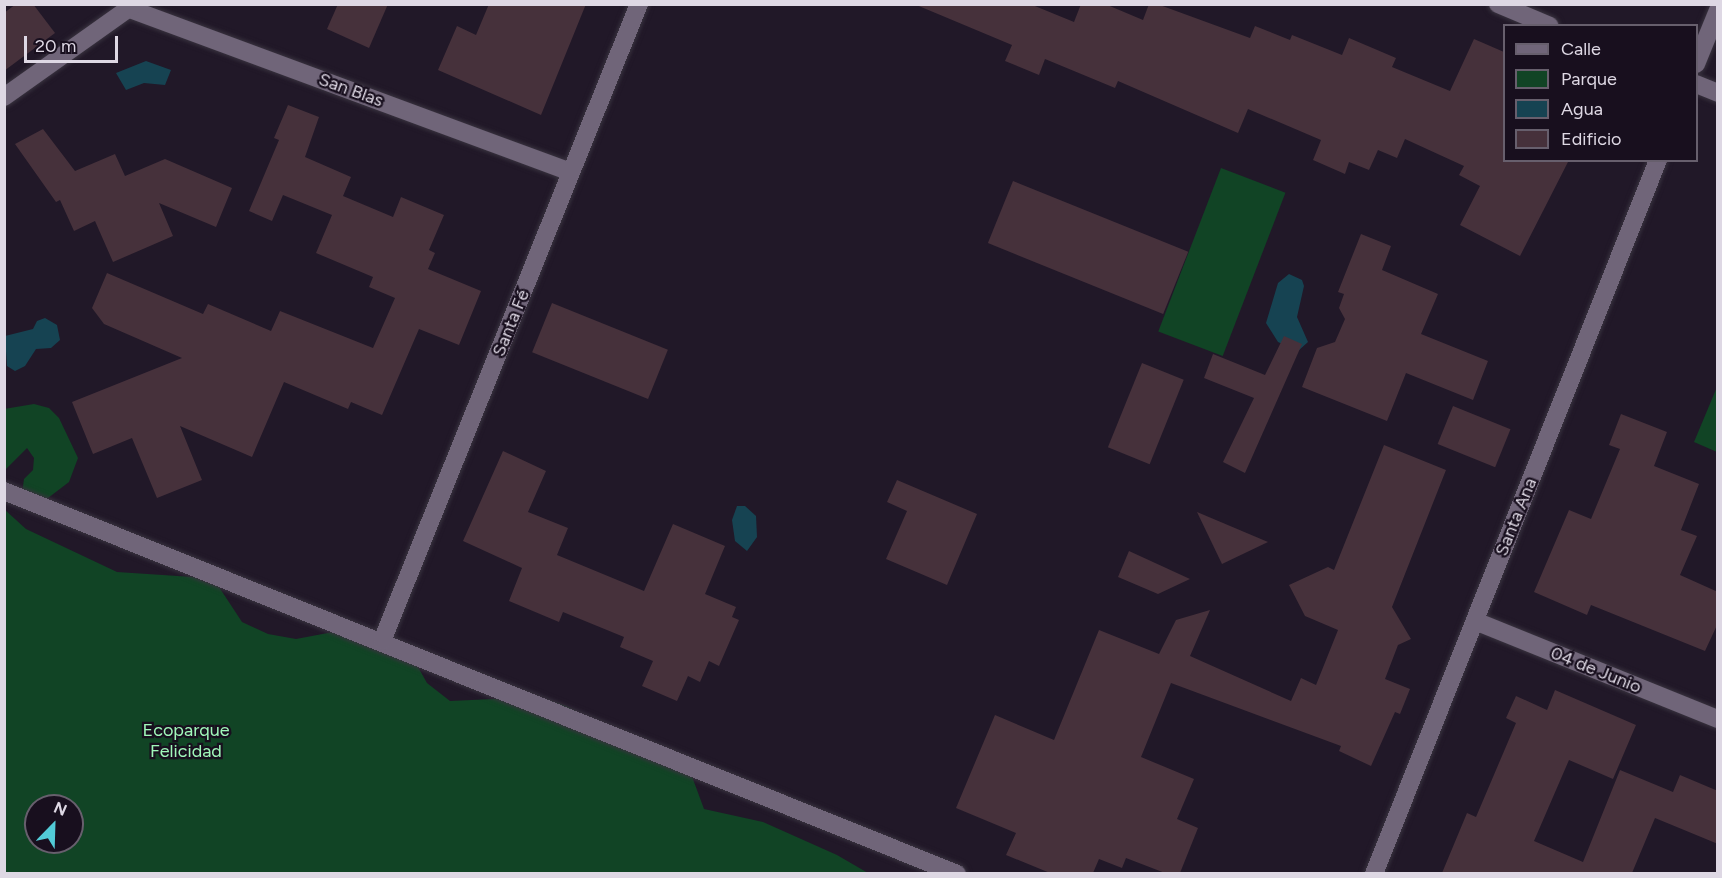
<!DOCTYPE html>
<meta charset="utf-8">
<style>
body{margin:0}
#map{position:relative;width:1722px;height:878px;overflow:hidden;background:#211828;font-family:Figtree,sans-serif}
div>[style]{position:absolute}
.green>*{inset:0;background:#114425;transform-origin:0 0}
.water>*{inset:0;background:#164352}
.building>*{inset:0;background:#46313b;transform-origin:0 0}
.roads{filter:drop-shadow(0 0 2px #39333f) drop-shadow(0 0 2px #39333f)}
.minor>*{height:18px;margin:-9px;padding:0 9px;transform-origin:9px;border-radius:9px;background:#706579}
span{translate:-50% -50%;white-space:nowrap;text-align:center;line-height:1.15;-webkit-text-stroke:4.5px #180f1e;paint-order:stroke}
.street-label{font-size:18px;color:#ded8e4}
.park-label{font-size:18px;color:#a0f8ba}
.frame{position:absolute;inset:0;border:6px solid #ded8e4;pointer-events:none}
.legend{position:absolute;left:1503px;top:24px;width:195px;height:138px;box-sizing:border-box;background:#180f1e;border:2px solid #675f6d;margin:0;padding:8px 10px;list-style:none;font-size:18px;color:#ded8e4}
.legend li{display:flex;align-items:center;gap:12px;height:30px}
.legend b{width:30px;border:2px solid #675f6d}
.north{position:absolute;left:24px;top:794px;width:60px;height:60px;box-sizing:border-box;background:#180f1e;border:2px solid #675f6d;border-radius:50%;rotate:23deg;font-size:16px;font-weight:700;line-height:24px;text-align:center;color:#ded8e4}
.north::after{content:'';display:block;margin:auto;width:21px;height:27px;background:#52cbd7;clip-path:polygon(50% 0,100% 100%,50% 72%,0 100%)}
.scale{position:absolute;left:24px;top:36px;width:94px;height:27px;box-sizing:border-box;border:3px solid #ded8e4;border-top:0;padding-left:8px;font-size:18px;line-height:21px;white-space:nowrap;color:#ded8e4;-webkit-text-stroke:4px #180f1e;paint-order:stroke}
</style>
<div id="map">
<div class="green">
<i style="left:1221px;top:168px;width:69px;height:175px;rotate:21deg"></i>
<i style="clip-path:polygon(1717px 387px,1717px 452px,1694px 442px)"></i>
<i style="clip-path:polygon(34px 404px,49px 408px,59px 418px,78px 458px,69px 482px,48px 498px,35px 500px,22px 493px,24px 479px,33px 470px,34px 458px,27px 448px,5px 470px,4px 409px)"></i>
<i style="clip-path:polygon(evenodd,4px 509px,26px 529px,117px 572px,193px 577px,219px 587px,242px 622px,268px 634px,296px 639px,349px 629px,414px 660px,427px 683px,450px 701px,539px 697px,566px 706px,690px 771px,704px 809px,763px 822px,837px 855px,868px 873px,5px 873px,4px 509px,36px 806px,72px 806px,72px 842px,36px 842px,36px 806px)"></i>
</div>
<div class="water">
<i style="clip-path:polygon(146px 61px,171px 70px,165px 85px,144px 83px,126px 90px,116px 73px)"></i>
<i style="clip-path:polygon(1289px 274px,1302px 280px,1304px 286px,1297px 317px,1308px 342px,1298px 351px,1278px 342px,1266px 323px,1278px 283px)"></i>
<i style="clip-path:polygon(45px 318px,57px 325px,60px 340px,51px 348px,36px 349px,25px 366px,15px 371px,7px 366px,5px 336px,33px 329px,37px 321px)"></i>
<i style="clip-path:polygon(737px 506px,745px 506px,756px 516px,757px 537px,747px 551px,735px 541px,732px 520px)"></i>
</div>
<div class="building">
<i style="clip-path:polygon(16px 4px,33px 4px,55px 33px,4px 71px,4px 13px)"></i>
<i style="clip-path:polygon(338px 4px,388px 4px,369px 48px,327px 29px)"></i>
<i style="clip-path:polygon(489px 4px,586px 4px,541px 115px,438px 70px,457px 26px,476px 35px)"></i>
<i style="clip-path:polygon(914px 4px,1030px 4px,1074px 22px,1081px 4px,1105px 4px,1143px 20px,1149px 4px,1157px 4px,1250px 38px,1255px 26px,1290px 40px,1292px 35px,1342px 55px,1349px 38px,1396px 58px,1392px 67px,1450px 91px,1474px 39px,1504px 52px,1504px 160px,1569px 160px,1520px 256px,1460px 225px,1480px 186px,1459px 175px,1464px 166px,1405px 139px,1397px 158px,1378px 150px,1369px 170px,1349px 162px,1345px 174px,1313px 160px,1321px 140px,1248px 109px,1238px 133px,1118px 81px,1115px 88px,1045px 59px,1039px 75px,1005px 61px,1012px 45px)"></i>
<i style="clip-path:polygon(288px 105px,319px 117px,305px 157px,351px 177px,343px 196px,393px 217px,401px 197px,444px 215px,429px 250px,435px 253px,428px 269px,481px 291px,459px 345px,419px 329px,382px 415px,351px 402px,348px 409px,284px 382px,252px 457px,180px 426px,202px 480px,157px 498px,132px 438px,93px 454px,72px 402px,182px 358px,104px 324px,92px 308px,107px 273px,203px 314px,208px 304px,271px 331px,280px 311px,373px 348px,395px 298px,369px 287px,373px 277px,316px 253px,332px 215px,283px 195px,272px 221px,249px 211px,279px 140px,274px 138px)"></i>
<i style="clip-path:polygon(43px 129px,75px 171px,115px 154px,125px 176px,165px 159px,232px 188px,216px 227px,159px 203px,173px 236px,113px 262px,95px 221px,74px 231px,60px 200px,56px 202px,15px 144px)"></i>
<i style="left:1013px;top:181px;width:189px;height:67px;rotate:22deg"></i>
<i style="clip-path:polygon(1361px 234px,1391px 246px,1382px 270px,1438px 294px,1421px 334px,1488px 361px,1473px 400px,1406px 373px,1387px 421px,1302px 387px,1317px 348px,1335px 342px,1345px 319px,1339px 308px,1344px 294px,1338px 292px)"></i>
<i style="left:552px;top:303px;width:125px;height:53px;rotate:22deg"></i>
<i style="clip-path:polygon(1284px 336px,1302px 344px,1245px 473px,1223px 462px,1254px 398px,1204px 378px,1213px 354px,1265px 375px)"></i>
<i style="left:1142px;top:363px;width:45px;height:91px;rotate:22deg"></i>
<i style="left:1453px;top:406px;width:62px;height:41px;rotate:22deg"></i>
<i style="clip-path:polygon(1621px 414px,1667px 432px,1654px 466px,1699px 484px,1681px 530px,1697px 536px,1680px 575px,1718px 592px,1718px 623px,1705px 651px,1591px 605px,1587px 615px,1534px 592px,1569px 510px,1591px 519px,1620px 449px,1609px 445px)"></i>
<i style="clip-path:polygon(1384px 445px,1446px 470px,1392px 607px,1411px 639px,1398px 645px,1385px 679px,1410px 689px,1400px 714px,1395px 712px,1371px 766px,1339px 751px,1341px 746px,1171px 683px,1141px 757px,1194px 779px,1177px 819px,1198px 828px,1180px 873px,1165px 873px,1126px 858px,1122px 868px,1099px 859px,1093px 873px,1050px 873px,1006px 855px,1016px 833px,956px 808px,995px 715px,1054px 740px,1099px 630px,1159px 654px,1176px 620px,1210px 610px,1190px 656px,1291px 701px,1301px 678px,1316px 685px,1338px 630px,1305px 616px,1289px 585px,1328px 567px,1334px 570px)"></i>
<i style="clip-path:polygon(503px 451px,546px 471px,528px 512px,568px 528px,557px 555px,644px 591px,673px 524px,725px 546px,705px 594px,736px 607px,732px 617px,739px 620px,719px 666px,709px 661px,700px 682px,688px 676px,677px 701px,642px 686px,653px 661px,620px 647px,624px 637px,563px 612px,559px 622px,509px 601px,522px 568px,463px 541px)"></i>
<i style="clip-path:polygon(897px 480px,977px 514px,947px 585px,886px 559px,907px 511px,887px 502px)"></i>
<i style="clip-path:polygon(1197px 512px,1268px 542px,1222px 564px)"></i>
<i style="clip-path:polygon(1129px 551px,1190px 579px,1158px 594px,1118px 577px)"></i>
<i style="clip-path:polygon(1555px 690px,1636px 725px,1613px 779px,1569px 760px,1534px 841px,1583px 862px,1620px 770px,1673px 792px,1680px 775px,1718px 791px,1718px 844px,1655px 818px,1632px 873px,1442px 873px,1467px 813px,1476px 817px,1516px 723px,1506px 718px,1516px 696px,1547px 710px)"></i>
</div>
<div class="roads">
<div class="minor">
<i style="left:1498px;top:4px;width:56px;rotate:22.9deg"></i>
<i style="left:130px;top:9px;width:470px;rotate:20.3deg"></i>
<i style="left:1696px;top:64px;width:58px;rotate:-67.8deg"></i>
<i style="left:1696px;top:84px;width:24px;rotate:22deg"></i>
<i style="left:4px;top:97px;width:161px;rotate:-35.4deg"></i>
<i style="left:4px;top:491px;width:1027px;rotate:21.89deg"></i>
<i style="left:1475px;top:621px;width:262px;rotate:22deg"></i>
<i style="left:382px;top:641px;width:687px;rotate:-68.03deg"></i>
<i style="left:1374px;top:874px;width:768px;rotate:-68.31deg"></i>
</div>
</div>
<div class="street-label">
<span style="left:351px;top:90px;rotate:20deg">San Blas</span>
<span style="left:511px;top:323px;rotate:-68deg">Santa Fé</span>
<span style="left:1516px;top:517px;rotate:-68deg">Santa Ana</span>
<span style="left:1596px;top:670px;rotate:22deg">04 de Junio</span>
</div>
<div class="park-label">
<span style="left:186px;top:741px">Ecoparque<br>Felicidad</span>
</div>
<div class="frame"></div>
<ul class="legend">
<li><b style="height:8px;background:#706579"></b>Calle</li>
<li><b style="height:16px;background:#114425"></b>Parque</li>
<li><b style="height:16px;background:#164352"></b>Agua</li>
<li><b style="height:16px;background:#46313b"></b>Edificio</li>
</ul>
<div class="north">N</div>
<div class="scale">20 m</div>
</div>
